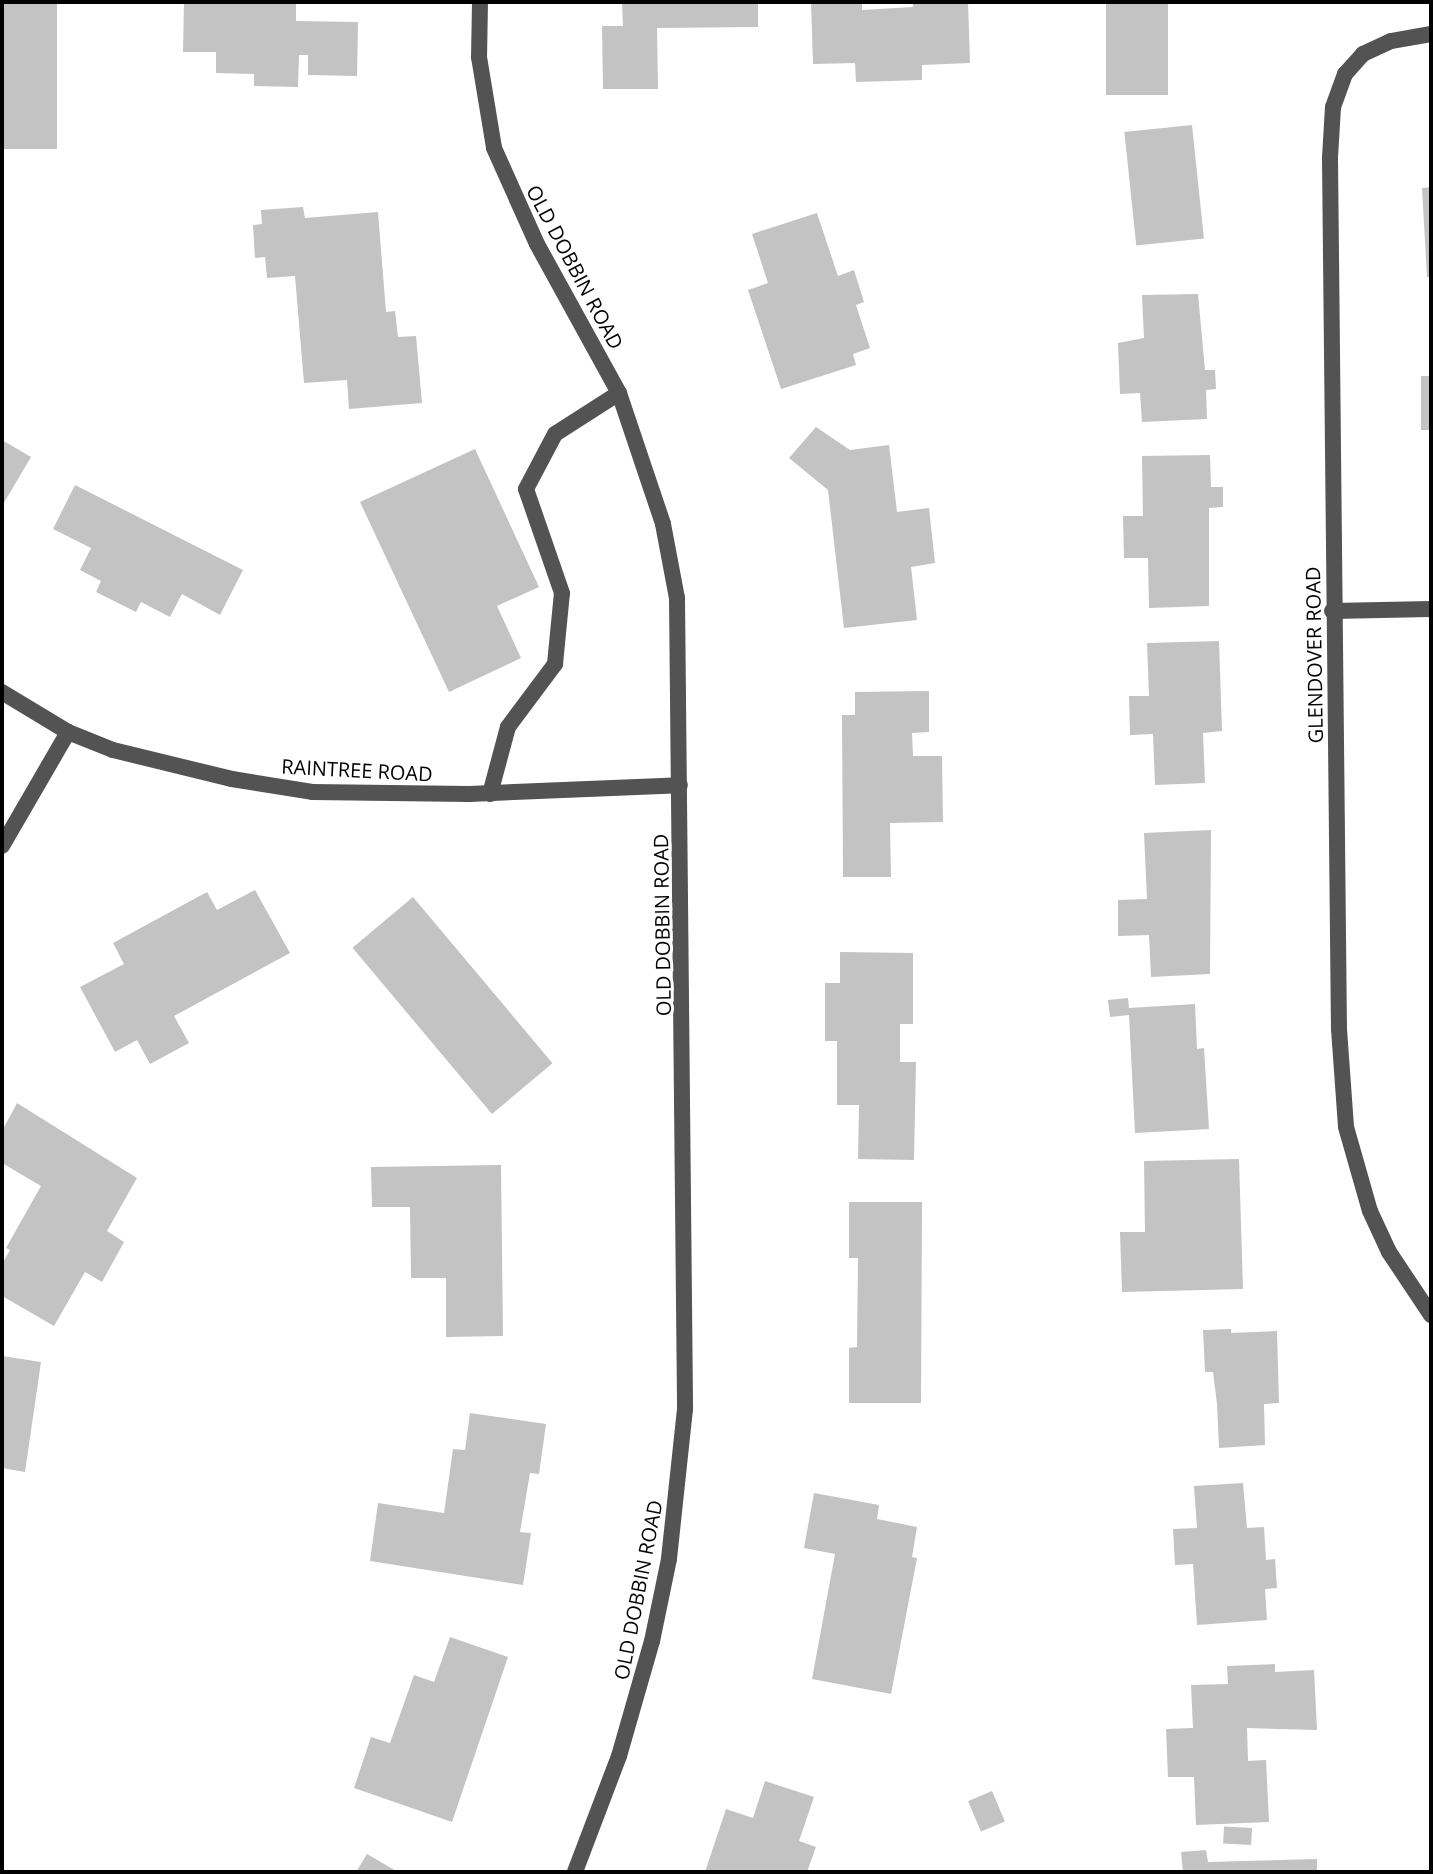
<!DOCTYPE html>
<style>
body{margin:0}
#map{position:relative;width:1433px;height:1874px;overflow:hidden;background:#fff;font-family:"Open Sans",sans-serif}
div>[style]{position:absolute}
.building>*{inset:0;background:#c3c3c3;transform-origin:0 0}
.lane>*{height:16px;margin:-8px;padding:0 8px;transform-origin:8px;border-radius:8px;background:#535353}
.street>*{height:16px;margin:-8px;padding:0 8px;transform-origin:8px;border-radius:8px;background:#535353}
span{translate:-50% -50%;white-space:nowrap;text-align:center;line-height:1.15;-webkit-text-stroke:6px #fff;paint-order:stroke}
.street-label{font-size:20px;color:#000}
.frame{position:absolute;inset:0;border:4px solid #000;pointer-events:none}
</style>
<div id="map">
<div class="building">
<i style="left:2px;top:2px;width:55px;height:147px"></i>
<i style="clip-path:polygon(184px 2px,296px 2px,296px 21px,358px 22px,357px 76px,308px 75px,308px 55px,299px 55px,298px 87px,254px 86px,254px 74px,216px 73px,216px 52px,183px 52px)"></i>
<i style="clip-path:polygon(622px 2px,758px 2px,758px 27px,657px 28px,658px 89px,603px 89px,602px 26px,623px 26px)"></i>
<i style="clip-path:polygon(811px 2px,862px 2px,862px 10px,913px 7px,913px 2px,968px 2px,970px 63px,922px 65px,922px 80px,856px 82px,855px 63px,813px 64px)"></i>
<i style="left:1106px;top:2px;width:62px;height:93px"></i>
<i style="left:1192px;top:125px;width:114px;height:68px;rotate:84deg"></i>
<i style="clip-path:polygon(1431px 187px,1431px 277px,1427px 277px,1422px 188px)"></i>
<i style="clip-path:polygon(303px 207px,305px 218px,378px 212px,386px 312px,395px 311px,398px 337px,416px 336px,422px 403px,349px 409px,347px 380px,304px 383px,295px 276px,267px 278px,265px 257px,255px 258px,253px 225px,262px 224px,261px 210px)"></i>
<i style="clip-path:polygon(817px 213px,838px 276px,854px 270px,864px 302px,856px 305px,870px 348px,853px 354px,856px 365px,781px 389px,748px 290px,768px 283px,752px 234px)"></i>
<i style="clip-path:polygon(1198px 294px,1205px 370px,1215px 370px,1216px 389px,1206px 390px,1207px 419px,1142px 422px,1140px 393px,1120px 394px,1118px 343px,1144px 338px,1142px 295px)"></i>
<i style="left:1431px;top:376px;width:54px;height:10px;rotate:90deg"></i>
<i style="clip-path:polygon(816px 427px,850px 450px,889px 445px,897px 512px,929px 508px,935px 563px,911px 567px,917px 620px,844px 628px,828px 490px,789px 458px)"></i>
<i style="clip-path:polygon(2px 440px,31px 457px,2px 506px)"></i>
<i style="clip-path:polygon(475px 449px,539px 587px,497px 606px,521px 658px,449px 692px,360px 502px)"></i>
<i style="clip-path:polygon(1210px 455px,1211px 487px,1223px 487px,1223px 507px,1209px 508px,1209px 606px,1149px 608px,1148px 558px,1124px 558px,1123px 516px,1143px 516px,1142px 456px)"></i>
<i style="clip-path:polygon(75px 485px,243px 570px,220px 615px,182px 594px,170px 617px,141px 602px,136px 612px,96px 592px,101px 581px,80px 570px,91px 548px,53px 529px)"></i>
<i style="clip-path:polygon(1219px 641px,1222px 731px,1203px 733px,1205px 783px,1155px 785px,1153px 734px,1130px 735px,1129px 696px,1149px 696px,1147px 643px)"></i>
<i style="clip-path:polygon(929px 691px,929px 732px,912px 733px,913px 756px,942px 756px,943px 822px,890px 823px,891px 877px,843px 877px,842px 715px,855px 715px,855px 692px)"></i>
<i style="clip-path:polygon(1211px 830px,1210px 974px,1151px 977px,1149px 935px,1118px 936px,1118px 900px,1147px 899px,1144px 833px)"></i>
<i style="clip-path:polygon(255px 890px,290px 953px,174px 1016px,189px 1043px,150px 1064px,137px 1040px,115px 1052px,80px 987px,124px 964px,113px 943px,207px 892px,217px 910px)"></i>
<i style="left:413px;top:897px;width:217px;height:79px;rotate:50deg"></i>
<i style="clip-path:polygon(840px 952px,913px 953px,913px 1024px,900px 1024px,900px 1062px,916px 1062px,914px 1160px,858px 1159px,859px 1105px,837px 1105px,837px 1041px,825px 1041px,825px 983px,840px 983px)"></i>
<i style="clip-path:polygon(1128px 998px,1129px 1008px,1195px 1004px,1197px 1049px,1204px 1048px,1209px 1129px,1135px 1133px,1129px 1015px,1110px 1017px,1108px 1000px)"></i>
<i style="clip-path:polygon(17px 1103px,137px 1178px,107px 1231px,124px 1242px,102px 1282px,85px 1272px,54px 1326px,2px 1296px,2px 1264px,10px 1250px,6px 1248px,41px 1186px,2px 1163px,2px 1131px)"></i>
<i style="clip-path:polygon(1239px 1159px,1243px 1289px,1122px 1292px,1120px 1232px,1145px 1232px,1144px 1161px)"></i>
<i style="clip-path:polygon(501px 1165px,503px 1336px,446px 1337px,446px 1278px,411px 1278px,410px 1207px,372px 1207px,371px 1167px)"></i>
<i style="clip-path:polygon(849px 1202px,922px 1202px,921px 1403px,849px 1403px,849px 1348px,857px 1347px,858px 1258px,849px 1258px)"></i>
<i style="clip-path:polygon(1231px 1329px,1231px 1333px,1277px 1331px,1279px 1403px,1264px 1404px,1265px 1445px,1219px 1448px,1217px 1404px,1213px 1372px,1205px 1372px,1203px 1330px)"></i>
<i style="clip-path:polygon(2px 1356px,41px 1362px,25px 1472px,2px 1468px)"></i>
<i style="clip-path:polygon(470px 1413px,546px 1424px,539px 1474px,530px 1473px,520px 1532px,531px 1533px,523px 1585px,370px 1561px,378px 1503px,444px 1513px,453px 1449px,465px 1450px)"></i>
<i style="clip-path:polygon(1243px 1483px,1247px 1528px,1264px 1527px,1266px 1560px,1275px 1559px,1277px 1588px,1265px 1589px,1267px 1620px,1197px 1625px,1193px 1564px,1175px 1565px,1173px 1529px,1197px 1528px,1194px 1486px)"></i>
<i style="clip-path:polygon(814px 1493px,879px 1505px,877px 1519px,917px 1527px,912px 1557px,917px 1558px,891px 1694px,812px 1679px,835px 1554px,804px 1548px)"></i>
<i style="clip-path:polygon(450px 1637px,508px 1657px,452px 1822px,354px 1788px,371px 1737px,390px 1743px,414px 1675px,434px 1682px)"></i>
<i style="clip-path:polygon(1275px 1664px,1275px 1672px,1314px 1670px,1317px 1730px,1247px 1728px,1248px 1761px,1266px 1760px,1269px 1822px,1196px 1825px,1194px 1777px,1168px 1777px,1166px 1729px,1193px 1728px,1191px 1685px,1228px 1684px,1227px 1666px)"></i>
<i style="clip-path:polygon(765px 1781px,814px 1797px,799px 1841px,816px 1847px,807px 1872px,705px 1872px,726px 1809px,753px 1818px)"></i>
<i style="left:992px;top:1791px;width:33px;height:26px;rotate:67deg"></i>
<i style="left:1252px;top:1828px;width:17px;height:28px;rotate:93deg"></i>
<i style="clip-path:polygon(1206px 1850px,1208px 1862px,1317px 1859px,1317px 1872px,1183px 1872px,1181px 1852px)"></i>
<i style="clip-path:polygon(367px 1854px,398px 1872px,356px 1872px)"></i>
</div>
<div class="lane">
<i style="left:490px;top:794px;width:69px;rotate:-75deg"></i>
<i style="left:508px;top:727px;width:79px;rotate:-53.3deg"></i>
<i style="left:555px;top:664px;width:71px;rotate:-84.4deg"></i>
<i style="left:562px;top:593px;width:110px;rotate:-109.1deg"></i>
<i style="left:526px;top:489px;width:62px;rotate:-62.2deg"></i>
<i style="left:555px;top:434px;width:76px;rotate:-32.6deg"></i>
</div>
<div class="street">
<i style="left:480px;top:2px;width:55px;rotate:91deg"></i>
<i style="left:479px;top:57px;width:92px;rotate:80.6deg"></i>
<i style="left:494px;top:148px;width:105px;rotate:65.9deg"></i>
<i style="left:537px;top:244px;width:170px;rotate:61.2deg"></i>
<i style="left:619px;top:393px;width:138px;rotate:71.4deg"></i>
<i style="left:663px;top:524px;width:75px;rotate:79.3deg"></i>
<i style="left:677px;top:598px;width:811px;rotate:89.43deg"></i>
<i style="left:685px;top:1409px;width:151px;rotate:96.1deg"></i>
<i style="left:669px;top:1559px;width:84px;rotate:101.7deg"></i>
<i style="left:652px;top:1641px;width:120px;rotate:106deg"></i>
<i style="left:619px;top:1756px;width:124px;rotate:110.8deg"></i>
<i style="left:1431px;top:34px;width:41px;rotate:170.1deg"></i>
<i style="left:1391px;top:41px;width:31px;rotate:155deg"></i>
<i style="left:1363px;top:54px;width:27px;rotate:132deg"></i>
<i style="left:1345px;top:74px;width:35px;rotate:110deg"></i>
<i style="left:1333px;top:107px;width:51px;rotate:93.4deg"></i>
<i style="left:1330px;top:158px;width:871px;rotate:89.41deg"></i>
<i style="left:1339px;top:1029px;width:98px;rotate:85.9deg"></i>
<i style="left:1346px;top:1127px;width:87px;rotate:74.1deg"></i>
<i style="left:1370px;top:1211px;width:45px;rotate:65.1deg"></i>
<i style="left:1389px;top:1252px;width:76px;rotate:56.3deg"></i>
<i style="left:1332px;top:611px;width:99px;rotate:-1.2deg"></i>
<i style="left:2px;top:692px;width:77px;rotate:31.2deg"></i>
<i style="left:68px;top:732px;width:48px;rotate:21.8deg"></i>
<i style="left:113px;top:750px;width:122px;rotate:13.7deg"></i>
<i style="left:232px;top:779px;width:81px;rotate:9.2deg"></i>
<i style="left:312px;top:792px;width:157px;rotate:0.7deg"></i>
<i style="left:469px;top:794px;width:211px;rotate:-2.4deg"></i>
<i style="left:2px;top:846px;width:132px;rotate:-59.9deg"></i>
</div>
<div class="street-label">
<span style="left:575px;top:267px;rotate:62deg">OLD DOBBIN ROAD</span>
<span style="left:1314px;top:655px;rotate:-91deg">GLENDOVER ROAD</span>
<span style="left:357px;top:770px;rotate:3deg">RAINTREE ROAD</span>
<span style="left:662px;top:925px;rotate:-91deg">OLD DOBBIN ROAD</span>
<span style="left:638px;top:1590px;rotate:-79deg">OLD DOBBIN ROAD</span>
</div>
<div class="frame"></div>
</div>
